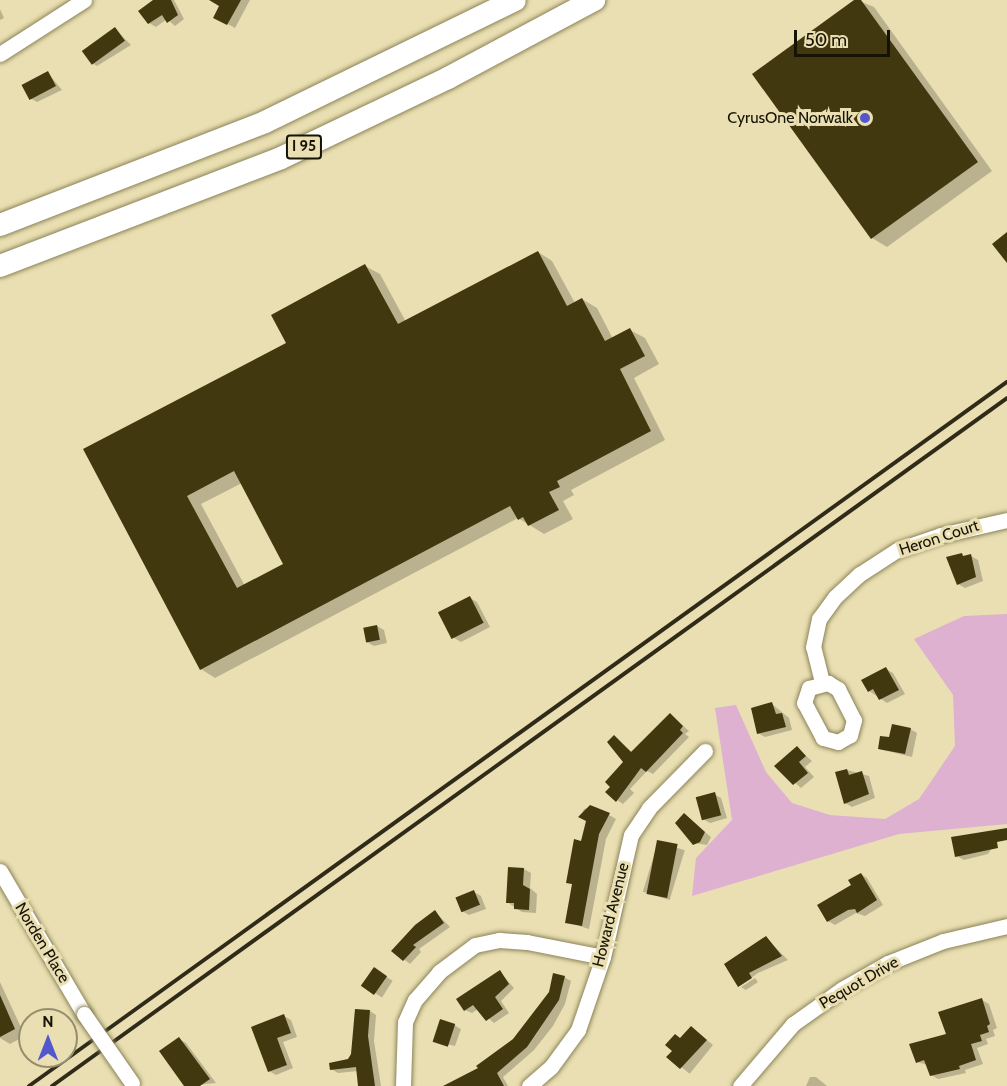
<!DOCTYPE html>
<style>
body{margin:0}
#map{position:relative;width:1007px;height:1086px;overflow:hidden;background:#e9dfb2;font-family:Cabin,sans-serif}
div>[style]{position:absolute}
.green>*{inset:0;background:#deb1d1}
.shadow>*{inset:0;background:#0003;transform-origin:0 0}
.building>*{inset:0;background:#41380f;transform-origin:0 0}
.roads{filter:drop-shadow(0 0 2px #8c8359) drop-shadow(0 0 2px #8c8359)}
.minor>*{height:15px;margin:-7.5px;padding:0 7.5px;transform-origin:7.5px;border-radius:7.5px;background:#fff}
.highway>*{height:22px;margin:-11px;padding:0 11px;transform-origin:11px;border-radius:11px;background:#fff}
.rail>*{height:4px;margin:-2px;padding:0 2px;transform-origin:2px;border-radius:2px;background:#302b18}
.bridges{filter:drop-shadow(0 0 2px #8c8359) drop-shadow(0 0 2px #8c8359)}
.minor-bridge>*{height:15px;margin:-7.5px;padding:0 7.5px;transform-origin:7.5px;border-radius:7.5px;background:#fff}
.dots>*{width:16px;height:16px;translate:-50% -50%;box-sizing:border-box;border:3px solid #e9dfb2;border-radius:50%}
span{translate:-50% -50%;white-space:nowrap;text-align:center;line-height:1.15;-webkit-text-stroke:6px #e9dfb2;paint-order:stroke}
.shield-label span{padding:2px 4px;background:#e9dfb2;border:2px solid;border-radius:4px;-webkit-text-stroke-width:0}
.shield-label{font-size:15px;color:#171304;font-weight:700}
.poi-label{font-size:16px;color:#171304}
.right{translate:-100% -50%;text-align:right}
.street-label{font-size:16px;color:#171304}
.north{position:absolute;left:18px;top:1008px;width:60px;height:60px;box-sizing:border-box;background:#e9dfb2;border:2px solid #958d6c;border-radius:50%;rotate:0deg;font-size:16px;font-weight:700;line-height:24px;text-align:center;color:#171304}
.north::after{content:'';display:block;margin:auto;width:21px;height:27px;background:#5357ce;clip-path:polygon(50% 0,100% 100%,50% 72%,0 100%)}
.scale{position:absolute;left:794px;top:30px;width:96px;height:27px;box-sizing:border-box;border:3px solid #171304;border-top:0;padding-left:8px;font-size:18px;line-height:21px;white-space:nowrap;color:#171304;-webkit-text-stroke:4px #e9dfb2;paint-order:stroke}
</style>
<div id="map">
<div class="green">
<i style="clip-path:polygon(1007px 614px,1007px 824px,899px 834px,692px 896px,696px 858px,732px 820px,715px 708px,736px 705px,766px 772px,792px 803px,830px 815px,885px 819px,919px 799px,955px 746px,953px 695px,914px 639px,964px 616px)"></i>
</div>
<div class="shadow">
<i style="clip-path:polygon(155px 0,174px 0,184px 19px,175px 26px,167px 19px,156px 27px,149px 23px)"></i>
<i style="clip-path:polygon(223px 0,250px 0,235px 28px,215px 17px)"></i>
<i style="clip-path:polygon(857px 0,874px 7px,992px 171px,887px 247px,872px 238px,754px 74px)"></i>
<i style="clip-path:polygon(0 9px,4px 18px,0 20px)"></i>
<i style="clip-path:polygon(115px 29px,131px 45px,97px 66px,90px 62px,83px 51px)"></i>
<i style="clip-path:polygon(48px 73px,62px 90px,37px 102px,30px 98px)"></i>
<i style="clip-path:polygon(evenodd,538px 252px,552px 261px,575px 303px,582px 299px,597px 308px,613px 339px,630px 330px,645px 338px,659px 364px,634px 378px,665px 440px,571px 490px,574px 495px,563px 501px,573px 519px,544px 534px,518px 518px,215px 678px,201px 669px,85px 450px,288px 344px,365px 266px,380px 274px,406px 322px,538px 252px,242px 483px,285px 564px,245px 586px,201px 504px,242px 483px)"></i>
<i style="clip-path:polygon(971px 556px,978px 560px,983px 581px,965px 588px,958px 584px)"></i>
<i style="clip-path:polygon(470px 598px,477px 602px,490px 627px,461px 642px,454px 638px)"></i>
<i style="clip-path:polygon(377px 626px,384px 630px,387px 643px,374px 646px,367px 642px)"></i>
<i style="clip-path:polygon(886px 669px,893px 673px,905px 694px,887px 703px,869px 691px)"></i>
<i style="clip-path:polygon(772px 704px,789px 718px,792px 730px,765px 737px,758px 733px)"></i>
<i style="clip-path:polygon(671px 715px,689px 731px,685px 734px,689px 737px,653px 774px,647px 771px,630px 789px,634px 793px,623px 804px,617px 800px,625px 762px,614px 737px,633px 753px)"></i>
<i style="clip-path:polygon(910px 729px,917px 733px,912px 757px,879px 749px)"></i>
<i style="clip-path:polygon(797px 748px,812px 761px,805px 767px,814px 777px,801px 788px,776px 766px)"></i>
<i style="clip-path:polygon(847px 770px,869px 776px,875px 798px,852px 807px,845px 803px)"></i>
<i style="clip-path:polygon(714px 794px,721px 798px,727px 818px,710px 823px,703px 819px)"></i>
<i style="clip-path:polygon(595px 807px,616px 819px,606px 839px,589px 929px,567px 922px,573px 885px,568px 882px,588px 821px,580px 817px,584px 809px)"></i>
<i style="clip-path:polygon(684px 815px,711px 837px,707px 845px,694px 843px,681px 830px,677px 823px)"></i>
<i style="clip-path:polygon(1001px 835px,988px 854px,964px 860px,957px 856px)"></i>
<i style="left:658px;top:842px;width:28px;height:52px;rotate:17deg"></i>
<i style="clip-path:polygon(524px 869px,531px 873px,530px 888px,537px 894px,536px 913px,522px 912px,507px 902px)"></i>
<i style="clip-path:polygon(861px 874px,867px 878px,883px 905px,865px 916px,856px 913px,835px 925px,828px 921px)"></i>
<i style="clip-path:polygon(474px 892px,481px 896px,486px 909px,469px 915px,462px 911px)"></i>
<i style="clip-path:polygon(435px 912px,450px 927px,419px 949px,421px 952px,410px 964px,393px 951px)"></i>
<i style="clip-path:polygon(766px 938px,788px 960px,758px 973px,740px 986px,726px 964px)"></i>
<i style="left:374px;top:969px;width:22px;height:20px;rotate:32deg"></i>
<i style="clip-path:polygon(500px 972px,514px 988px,501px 1001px,509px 1013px,494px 1023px,478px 1009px,472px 1013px,465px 1010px)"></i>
<i style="clip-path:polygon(564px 977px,571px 981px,565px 1004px,553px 1026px,534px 1050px,503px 1077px,508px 1086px,491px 1086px,478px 1066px,514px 1040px)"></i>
<i style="clip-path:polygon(755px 978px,758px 982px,746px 990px,741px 987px)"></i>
<i style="clip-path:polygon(0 982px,25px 1036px,10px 1044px,0 1038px)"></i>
<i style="clip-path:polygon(982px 1000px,989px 1004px,997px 1028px,993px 1030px,995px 1036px,986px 1039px,988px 1044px,977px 1048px,983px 1064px,965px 1070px,966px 1073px,938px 1079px,931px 1075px,928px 1065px,917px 1062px)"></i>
<i style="clip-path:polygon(370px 1011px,376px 1015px,374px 1041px,381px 1086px,359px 1086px,358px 1071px,338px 1073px,331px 1069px,349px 1060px)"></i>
<i style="clip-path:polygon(284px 1016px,291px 1020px,297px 1037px,283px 1042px,293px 1068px,276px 1075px,269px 1071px,253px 1028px)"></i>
<i style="clip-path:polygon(454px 1025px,461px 1029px,455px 1046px,434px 1041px)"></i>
<i style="left:692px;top:1028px;width:27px;height:37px;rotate:39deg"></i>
<i style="clip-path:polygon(179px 1039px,186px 1043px,216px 1083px,186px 1086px)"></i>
<i style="clip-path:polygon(810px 1077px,816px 1077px,827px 1086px,806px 1086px)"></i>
</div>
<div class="building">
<i style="clip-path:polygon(153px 0,171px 0,178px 15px,167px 23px,162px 15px,148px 24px,138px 11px)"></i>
<i style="clip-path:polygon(209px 0,241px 0,227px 25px,213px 18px,219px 6px)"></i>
<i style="clip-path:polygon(854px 0,861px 0,978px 162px,871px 239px,752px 74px)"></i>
<i style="left:115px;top:27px;width:17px;height:41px;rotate:54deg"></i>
<i style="left:48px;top:71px;width:17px;height:30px;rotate:62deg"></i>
<i style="clip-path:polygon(1007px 232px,1007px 263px,992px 244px)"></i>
<i style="clip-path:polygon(evenodd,538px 251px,567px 306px,582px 298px,605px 341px,630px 328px,645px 356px,620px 369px,651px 431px,557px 481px,560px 487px,549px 492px,559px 510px,528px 526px,523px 517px,518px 520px,510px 506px,200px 670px,83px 449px,286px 343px,271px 315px,365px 264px,398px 324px,538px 251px,234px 471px,283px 564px,237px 588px,187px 496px,234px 471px)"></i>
<i style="clip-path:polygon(962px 553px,963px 556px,971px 554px,976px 577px,957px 585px,946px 557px)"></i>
<i style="left:470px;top:596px;width:30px;height:36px;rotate:63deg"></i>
<i style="left:377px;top:625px;width:15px;height:14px;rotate:79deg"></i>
<i style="clip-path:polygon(886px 667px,899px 690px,879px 700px,873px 689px,868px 692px,861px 680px)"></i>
<i style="clip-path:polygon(772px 702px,776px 714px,782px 713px,786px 727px,757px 734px,751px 708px)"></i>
<i style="clip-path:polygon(670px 713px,683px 726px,680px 730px,683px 733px,646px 772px,641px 768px,616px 802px,605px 792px,610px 787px,605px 782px,623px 762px,607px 742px,614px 735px,631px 752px)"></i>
<i style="clip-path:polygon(892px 724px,911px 728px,905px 754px,878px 749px,880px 736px,889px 737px)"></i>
<i style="clip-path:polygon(797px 746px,806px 756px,799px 762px,808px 773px,793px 785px,774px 766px)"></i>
<i style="clip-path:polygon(847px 769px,849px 775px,862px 771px,869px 794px,844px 804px,835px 772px)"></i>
<i style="left:715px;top:792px;width:24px;height:20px;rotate:75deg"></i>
<i style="clip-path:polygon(590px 805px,610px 813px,599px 834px,582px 926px,565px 923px,572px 884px,566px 883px,574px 839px,581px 841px,586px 821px,578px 817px)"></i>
<i style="clip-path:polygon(684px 813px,705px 832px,700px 842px,693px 845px,675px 823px)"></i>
<i style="clip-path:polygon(1007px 828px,1007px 840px,997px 842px,998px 848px,955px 857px,951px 837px)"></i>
<i style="left:657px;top:840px;width:21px;height:55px;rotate:11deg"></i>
<i style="clip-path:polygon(508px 867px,524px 868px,523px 885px,530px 889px,529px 910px,514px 909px,514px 903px,506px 903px)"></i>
<i style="clip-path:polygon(861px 873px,877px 900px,857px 913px,855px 909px,848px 910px,827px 922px,817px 905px,851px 885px,848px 880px)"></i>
<i style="left:474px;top:890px;width:16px;height:20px;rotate:68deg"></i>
<i style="clip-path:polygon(435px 910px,444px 923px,413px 945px,416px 947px,403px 961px,391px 951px,415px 925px)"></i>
<i style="clip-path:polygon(766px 936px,782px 956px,749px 973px,752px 978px,738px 987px,724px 964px)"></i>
<i style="left:374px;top:967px;width:16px;height:23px;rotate:35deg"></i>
<i style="clip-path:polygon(500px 970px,509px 984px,495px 997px,503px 1009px,486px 1021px,473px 1005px,464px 1011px,456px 999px)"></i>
<i style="clip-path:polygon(553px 973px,565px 976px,559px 1000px,527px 1047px,497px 1073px,504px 1086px,443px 1086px,478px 1068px,476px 1066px,513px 1039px,549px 992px)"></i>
<i style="clip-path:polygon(0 995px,15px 1029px,0 1037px)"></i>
<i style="clip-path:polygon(982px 998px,990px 1024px,987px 1026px,989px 1032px,980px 1035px,982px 1041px,971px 1044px,976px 1060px,959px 1066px,960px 1069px,930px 1076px,924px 1060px,916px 1063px,909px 1044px,946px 1034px,938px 1012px)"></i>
<i style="clip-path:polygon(355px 1009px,370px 1010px,368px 1036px,375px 1086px,358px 1086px,356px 1067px,330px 1070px,329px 1063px,348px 1059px,351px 1054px)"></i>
<i style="clip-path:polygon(284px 1014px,291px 1033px,277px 1038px,287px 1065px,268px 1072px,251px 1027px)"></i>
<i style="left:440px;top:1019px;width:16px;height:24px;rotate:18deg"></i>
<i style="clip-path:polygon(691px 1026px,707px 1040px,680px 1069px,666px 1057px,672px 1051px,665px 1045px,675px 1034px,680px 1038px)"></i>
<i style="clip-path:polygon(179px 1037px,210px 1079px,200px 1086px,184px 1086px,159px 1051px)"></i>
</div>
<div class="roads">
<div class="minor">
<i style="left:0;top:54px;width:100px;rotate:-32.7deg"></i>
<i style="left:822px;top:682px;width:36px;rotate:-104deg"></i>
<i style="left:813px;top:647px;width:29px;rotate:-78deg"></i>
<i style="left:819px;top:619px;width:27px;rotate:-54deg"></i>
<i style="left:835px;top:597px;width:34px;rotate:-43deg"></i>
<i style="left:860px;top:574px;width:44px;rotate:-33deg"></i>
<i style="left:897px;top:550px;width:46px;rotate:-18.8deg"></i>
<i style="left:941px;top:535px;width:68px;rotate:-12.8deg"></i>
<i style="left:828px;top:683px;width:12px;rotate:31deg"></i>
<i style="left:838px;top:689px;width:35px;rotate:63deg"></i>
<i style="left:854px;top:720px;width:16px;rotate:105deg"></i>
<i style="left:850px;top:735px;width:14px;rotate:150deg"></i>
<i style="left:838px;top:742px;width:16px;rotate:-165deg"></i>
<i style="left:823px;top:738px;width:40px;rotate:-118deg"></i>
<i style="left:804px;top:703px;width:16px;rotate:-72deg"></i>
<i style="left:809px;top:688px;width:20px;rotate:-15deg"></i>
<i style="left:0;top:871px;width:166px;rotate:59.6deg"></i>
<i style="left:403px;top:1086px;width:64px;rotate:-88.2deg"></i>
<i style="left:405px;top:1022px;width:24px;rotate:-66deg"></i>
<i style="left:415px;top:1000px;width:37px;rotate:-49deg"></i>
<i style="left:439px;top:972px;width:45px;rotate:-36.9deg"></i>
<i style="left:475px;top:945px;width:25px;rotate:-12deg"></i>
<i style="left:499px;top:940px;width:28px;rotate:4deg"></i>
<i style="left:527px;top:942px;width:77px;rotate:11.2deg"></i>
<i style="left:529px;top:1086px;width:29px;rotate:-41deg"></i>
<i style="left:551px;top:1067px;width:46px;rotate:-53.9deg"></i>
<i style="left:578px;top:1030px;width:77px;rotate:-71.1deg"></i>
<i style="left:603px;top:957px;width:125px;rotate:-77.1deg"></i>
<i style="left:631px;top:835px;width:32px;rotate:-56deg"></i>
<i style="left:649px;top:808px;width:80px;rotate:-45.5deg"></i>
<i style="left:740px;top:1086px;width:82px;rotate:-49.5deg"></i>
<i style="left:793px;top:1024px;width:60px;rotate:-35.5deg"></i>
<i style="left:842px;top:989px;width:53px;rotate:-29.5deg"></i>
<i style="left:888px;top:963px;width:59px;rotate:-21.8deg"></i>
<i style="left:943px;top:941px;width:66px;rotate:-13.2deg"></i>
</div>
<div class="highway">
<i style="left:0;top:225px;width:284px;rotate:-21.2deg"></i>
<i style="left:265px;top:122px;width:278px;rotate:-26deg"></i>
<i style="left:0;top:266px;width:301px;rotate:-21deg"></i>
<i style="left:281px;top:158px;width:185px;rotate:-25.6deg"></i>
<i style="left:448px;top:78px;width:166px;rotate:-28.1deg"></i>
</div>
</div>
<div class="rail">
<i style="left:29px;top:1086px;width:1205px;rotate:-35.75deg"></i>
<i style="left:52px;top:1086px;width:1177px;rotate:-35.77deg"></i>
</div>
<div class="bridges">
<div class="minor-bridge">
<i style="left:84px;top:1014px;width:84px;rotate:55.2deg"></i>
</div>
</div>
<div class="dots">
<i style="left:865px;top:118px;background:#5357ce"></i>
</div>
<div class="shield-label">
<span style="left:304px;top:147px">I 95</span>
</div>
<div class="poi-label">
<span class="right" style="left:853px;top:118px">CyrusOne Norwalk</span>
</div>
<div class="street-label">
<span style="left:939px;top:538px;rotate:-18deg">Heron Court</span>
<span style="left:611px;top:915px;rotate:-76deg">Howard Avenue</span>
<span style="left:42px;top:943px;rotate:59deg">Norden Place</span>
<span style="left:859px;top:983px;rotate:-30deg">Pequot Drive</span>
</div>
<div class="north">N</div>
<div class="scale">50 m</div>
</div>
